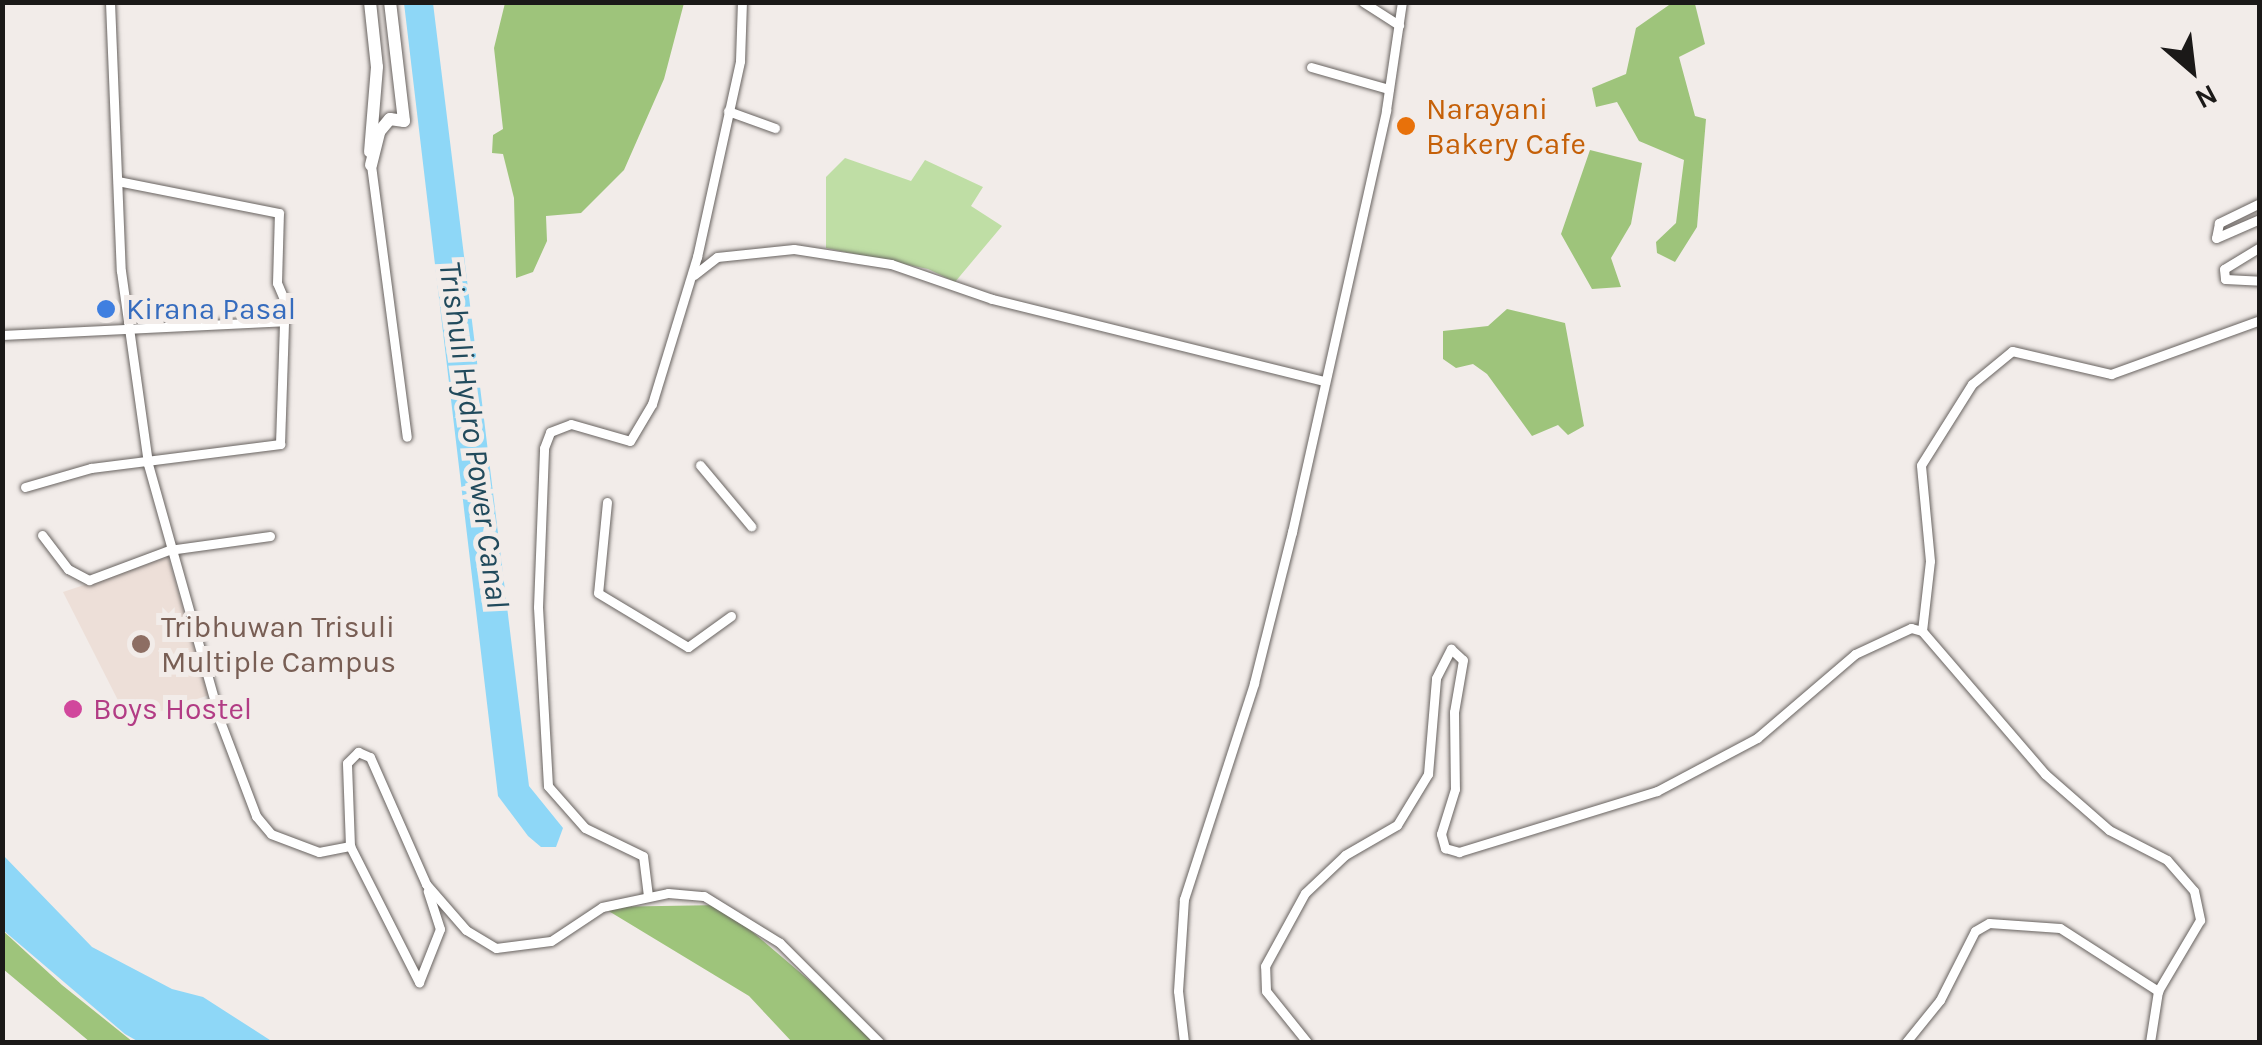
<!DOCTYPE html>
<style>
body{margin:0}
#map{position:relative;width:2262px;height:1045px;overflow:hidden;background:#f2ece9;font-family:Karla,sans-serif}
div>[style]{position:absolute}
.built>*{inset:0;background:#eddfd8}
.green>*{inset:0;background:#bfdea5}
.forest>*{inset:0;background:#9ec47b}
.water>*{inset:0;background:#8ed7f7}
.roads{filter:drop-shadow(0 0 2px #686360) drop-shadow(0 0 2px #686360)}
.street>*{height:9px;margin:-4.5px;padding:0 4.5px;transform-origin:4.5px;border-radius:4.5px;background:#fff}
.secondary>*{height:12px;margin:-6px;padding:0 6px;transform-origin:6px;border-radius:6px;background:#fff}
.dots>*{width:28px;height:28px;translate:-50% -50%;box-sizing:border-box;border:5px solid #f2ece9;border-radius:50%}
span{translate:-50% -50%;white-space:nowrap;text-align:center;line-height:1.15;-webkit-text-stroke:10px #f2ece9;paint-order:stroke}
.food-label{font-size:30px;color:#c56008}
.left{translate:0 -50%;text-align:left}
.shop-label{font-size:30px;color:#366cbe}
.education-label{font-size:30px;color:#785e54}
.hotel-label{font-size:30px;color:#b23c85}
.water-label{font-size:32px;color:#214a5c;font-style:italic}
.frame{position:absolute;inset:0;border:5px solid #1b1918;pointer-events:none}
.north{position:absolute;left:2142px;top:20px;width:100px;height:100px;-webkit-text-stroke:8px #f2ece9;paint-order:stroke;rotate:152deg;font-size:28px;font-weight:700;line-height:40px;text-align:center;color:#1b1918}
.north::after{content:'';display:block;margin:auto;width:35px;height:45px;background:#1b1918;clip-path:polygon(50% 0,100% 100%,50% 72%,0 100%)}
</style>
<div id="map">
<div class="built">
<i style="clip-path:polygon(168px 557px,209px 695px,129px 722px,63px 592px)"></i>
</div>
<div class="green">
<i style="clip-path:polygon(845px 158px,911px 181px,925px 160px,983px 187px,971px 206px,1002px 226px,955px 282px,928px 269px,826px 248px,826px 177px)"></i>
</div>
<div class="forest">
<i style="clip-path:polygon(505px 3px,684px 3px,664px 79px,624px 170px,581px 213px,546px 216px,547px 241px,533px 272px,516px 278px,514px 198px,503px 154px,492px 153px,493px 135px,503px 129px,494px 48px)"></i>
<i style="clip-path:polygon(1695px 4px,1705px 44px,1679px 57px,1695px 116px,1706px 119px,1697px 227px,1675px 262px,1657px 253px,1656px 242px,1676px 223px,1684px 160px,1639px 141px,1617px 102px,1596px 107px,1592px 88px,1626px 74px,1636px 28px,1669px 5px)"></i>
<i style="clip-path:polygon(1590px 150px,1642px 163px,1631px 224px,1611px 258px,1621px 287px,1592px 289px,1561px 234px)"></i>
<i style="clip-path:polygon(1507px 309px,1565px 323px,1584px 426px,1568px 435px,1558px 425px,1532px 436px,1487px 374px,1473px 364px,1456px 368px,1443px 359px,1443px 331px,1488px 326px)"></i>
<i style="clip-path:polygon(721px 905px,844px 1010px,879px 1042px,792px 1042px,749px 996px,602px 907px)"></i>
<i style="clip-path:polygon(2px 930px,62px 985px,133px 1042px,90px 1042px,3px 969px)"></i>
</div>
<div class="water">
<i style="clip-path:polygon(404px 3px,433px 3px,529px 786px,563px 828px,556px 847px,541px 847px,528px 836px,498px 796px)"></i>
<i style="clip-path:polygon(3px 855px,92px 947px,172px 989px,203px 997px,273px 1042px,139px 1042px,125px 1034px,3px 930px)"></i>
</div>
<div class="roads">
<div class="street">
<i style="left:110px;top:2px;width:269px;rotate:87.7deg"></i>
<i style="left:121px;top:271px;width:195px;rotate:82deg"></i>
<i style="left:148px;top:464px;width:267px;rotate:74.3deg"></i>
<i style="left:220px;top:721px;width:102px;rotate:69.2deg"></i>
<i style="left:256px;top:816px;width:23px;rotate:50deg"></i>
<i style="left:271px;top:834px;width:51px;rotate:20.6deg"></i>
<i style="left:319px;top:852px;width:32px;rotate:-11deg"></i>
<i style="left:350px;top:846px;width:83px;rotate:-92.1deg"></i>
<i style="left:347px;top:763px;width:16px;rotate:-45deg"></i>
<i style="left:358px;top:752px;width:13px;rotate:23deg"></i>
<i style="left:370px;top:757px;width:139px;rotate:66.2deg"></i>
<i style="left:426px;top:884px;width:61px;rotate:49deg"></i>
<i style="left:466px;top:930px;width:35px;rotate:31deg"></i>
<i style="left:496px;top:948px;width:55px;rotate:-7.3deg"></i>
<i style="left:551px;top:941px;width:61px;rotate:-33.7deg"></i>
<i style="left:602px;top:907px;width:67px;rotate:-12deg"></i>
<i style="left:668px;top:893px;width:36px;rotate:5deg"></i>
<i style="left:704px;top:896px;width:89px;rotate:31.7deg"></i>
<i style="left:780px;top:943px;width:140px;rotate:45deg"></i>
<i style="left:1363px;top:2px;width:43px;rotate:32.6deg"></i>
<i style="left:1311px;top:67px;width:81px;rotate:15.8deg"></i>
<i style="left:728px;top:111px;width:50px;rotate:19.9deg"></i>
<i style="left:371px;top:165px;width:274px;rotate:82.5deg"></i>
<i style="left:2260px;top:203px;width:46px;rotate:154deg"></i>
<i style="left:2219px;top:223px;width:15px;rotate:101deg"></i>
<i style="left:2216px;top:238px;width:48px;rotate:-23.4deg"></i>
<i style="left:2260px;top:247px;width:42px;rotate:148.6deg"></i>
<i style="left:2224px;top:269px;width:10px;rotate:84deg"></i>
<i style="left:2225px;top:279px;width:35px;rotate:3deg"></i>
<i style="left:694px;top:275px;width:29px;rotate:-38deg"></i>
<i style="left:717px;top:257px;width:77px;rotate:-5.9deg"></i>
<i style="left:794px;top:249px;width:98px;rotate:8.8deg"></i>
<i style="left:891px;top:264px;width:107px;rotate:19.1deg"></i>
<i style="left:992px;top:299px;width:342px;rotate:13.9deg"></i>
<i style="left:2px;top:335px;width:282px;rotate:-2.8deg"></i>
<i style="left:284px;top:321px;width:17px;rotate:-83deg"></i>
<i style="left:286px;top:304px;width:23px;rotate:-113deg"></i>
<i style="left:277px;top:283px;width:70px;rotate:-88.4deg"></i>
<i style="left:279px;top:213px;width:164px;rotate:-168.8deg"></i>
<i style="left:700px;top:465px;width:80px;rotate:50.1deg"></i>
<i style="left:25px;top:487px;width:69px;rotate:-16.1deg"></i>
<i style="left:91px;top:468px;width:191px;rotate:-7.2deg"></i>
<i style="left:280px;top:444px;width:123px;rotate:-88.1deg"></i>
<i style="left:607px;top:502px;width:91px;rotate:95.6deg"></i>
<i style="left:598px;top:593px;width:105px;rotate:31deg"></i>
<i style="left:688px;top:647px;width:53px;rotate:-35.8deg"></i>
<i style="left:42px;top:535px;width:43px;rotate:52.6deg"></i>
<i style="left:68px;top:569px;width:24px;rotate:28deg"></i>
<i style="left:89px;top:580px;width:85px;rotate:-20.6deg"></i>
<i style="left:169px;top:550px;width:102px;rotate:-7.9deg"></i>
<i style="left:1922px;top:631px;width:70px;rotate:-83.5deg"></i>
<i style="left:1930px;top:561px;width:96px;rotate:-95.4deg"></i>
<i style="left:1921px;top:465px;width:96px;rotate:-57.8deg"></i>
<i style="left:1972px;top:384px;width:52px;rotate:-39.5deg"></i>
<i style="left:2012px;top:351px;width:102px;rotate:13.1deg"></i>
<i style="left:2111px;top:374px;width:158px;rotate:-19.9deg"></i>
<i style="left:350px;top:846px;width:153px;rotate:63.1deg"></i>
<i style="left:419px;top:982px;width:57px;rotate:-68.4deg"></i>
<i style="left:440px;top:929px;width:40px;rotate:-108deg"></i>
<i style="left:648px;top:896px;width:40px;rotate:-97.1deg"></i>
<i style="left:643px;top:856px;width:64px;rotate:-154.2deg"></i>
<i style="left:585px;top:828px;width:56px;rotate:-131.4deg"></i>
<i style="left:548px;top:786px;width:179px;rotate:-93.2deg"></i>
<i style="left:538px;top:607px;width:159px;rotate:-87.8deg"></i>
<i style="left:544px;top:448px;width:17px;rotate:-69deg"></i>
<i style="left:550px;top:432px;width:22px;rotate:-21deg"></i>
<i style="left:571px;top:424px;width:61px;rotate:16.1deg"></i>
<i style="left:630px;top:441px;width:43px;rotate:-59.3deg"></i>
<i style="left:652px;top:404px;width:154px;rotate:-73deg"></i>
<i style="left:697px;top:257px;width:201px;rotate:-77.6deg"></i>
<i style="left:740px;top:61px;width:59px;rotate:-88.1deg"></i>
<i style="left:1184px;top:1042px;width:51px;rotate:-96.7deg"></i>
<i style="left:1178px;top:991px;width:92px;rotate:-86.3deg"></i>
<i style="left:1184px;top:899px;width:227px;rotate:-72deg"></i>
<i style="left:1254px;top:683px;width:156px;rotate:-75.9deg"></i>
<i style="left:1292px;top:532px;width:432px;rotate:-77.4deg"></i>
<i style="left:1386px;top:110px;width:109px;rotate:-81.6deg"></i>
<i style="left:1307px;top:1042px;width:65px;rotate:-128.8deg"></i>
<i style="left:1266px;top:991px;width:25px;rotate:-92deg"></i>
<i style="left:1265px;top:966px;width:83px;rotate:-61.3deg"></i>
<i style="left:1305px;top:893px;width:55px;rotate:-43.5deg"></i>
<i style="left:1345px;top:855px;width:60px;rotate:-30deg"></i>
<i style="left:1397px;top:825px;width:60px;rotate:-58.7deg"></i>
<i style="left:1428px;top:774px;width:96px;rotate:-85.2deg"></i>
<i style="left:1436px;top:678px;width:33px;rotate:-63deg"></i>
<i style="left:1451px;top:649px;width:16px;rotate:43deg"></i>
<i style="left:1463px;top:660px;width:53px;rotate:99.8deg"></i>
<i style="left:1454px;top:712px;width:77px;rotate:89.3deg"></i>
<i style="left:1455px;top:789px;width:47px;rotate:107.3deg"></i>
<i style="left:1441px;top:834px;width:15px;rotate:74deg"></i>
<i style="left:1445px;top:848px;width:15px;rotate:16deg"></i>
<i style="left:1459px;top:852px;width:207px;rotate:-17.1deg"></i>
<i style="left:1657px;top:791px;width:113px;rotate:-27.9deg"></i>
<i style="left:1757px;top:738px;width:129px;rotate:-40.6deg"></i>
<i style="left:1855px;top:654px;width:62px;rotate:-24.9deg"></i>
<i style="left:1911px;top:628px;width:11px;rotate:15deg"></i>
<i style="left:1922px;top:631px;width:189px;rotate:49.3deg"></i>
<i style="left:2045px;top:774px;width:85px;rotate:41.2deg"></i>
<i style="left:2109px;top:830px;width:65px;rotate:27.3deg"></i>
<i style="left:2167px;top:860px;width:41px;rotate:48.9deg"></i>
<i style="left:2194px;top:891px;width:30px;rotate:78deg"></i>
<i style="left:2200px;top:920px;width:82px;rotate:120.6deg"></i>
<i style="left:2158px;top:991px;width:52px;rotate:98.9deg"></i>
<i style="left:1906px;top:1042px;width:54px;rotate:-51deg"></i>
<i style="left:1940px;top:1000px;width:77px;rotate:-63.1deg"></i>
<i style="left:1975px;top:931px;width:16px;rotate:-30deg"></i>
<i style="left:1989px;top:923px;width:71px;rotate:4deg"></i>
<i style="left:2060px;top:928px;width:117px;rotate:32.7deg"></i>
</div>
<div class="secondary">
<i style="left:370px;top:2px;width:65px;rotate:83.9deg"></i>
<i style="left:377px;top:67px;width:85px;rotate:94.7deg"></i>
<i style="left:371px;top:165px;width:34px;rotate:-76deg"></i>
<i style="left:379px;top:132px;width:17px;rotate:-50deg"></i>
<i style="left:390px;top:119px;width:14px;rotate:8deg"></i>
<i style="left:404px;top:121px;width:120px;rotate:-96.7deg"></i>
</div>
</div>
<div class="dots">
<i style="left:1406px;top:126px;background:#e8710a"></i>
<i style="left:106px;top:309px;background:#3f7fe0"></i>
<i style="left:141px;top:644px;background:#8d6e63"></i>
<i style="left:73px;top:709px;background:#d1479c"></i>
</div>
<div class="food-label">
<span class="left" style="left:1426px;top:126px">Narayani<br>Bakery Cafe</span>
</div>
<div class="shop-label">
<span class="left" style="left:126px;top:309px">Kirana Pasal</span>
</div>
<div class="education-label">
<span class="left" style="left:161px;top:644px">Tribhuwan Trisuli<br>Multiple Campus</span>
</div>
<div class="hotel-label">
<span class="left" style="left:93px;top:709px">Boys Hostel</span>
</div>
<div class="water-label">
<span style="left:473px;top:435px;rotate:82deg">Trishuli Hydro Power Canal</span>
</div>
<div class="frame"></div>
<div class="north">N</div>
</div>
